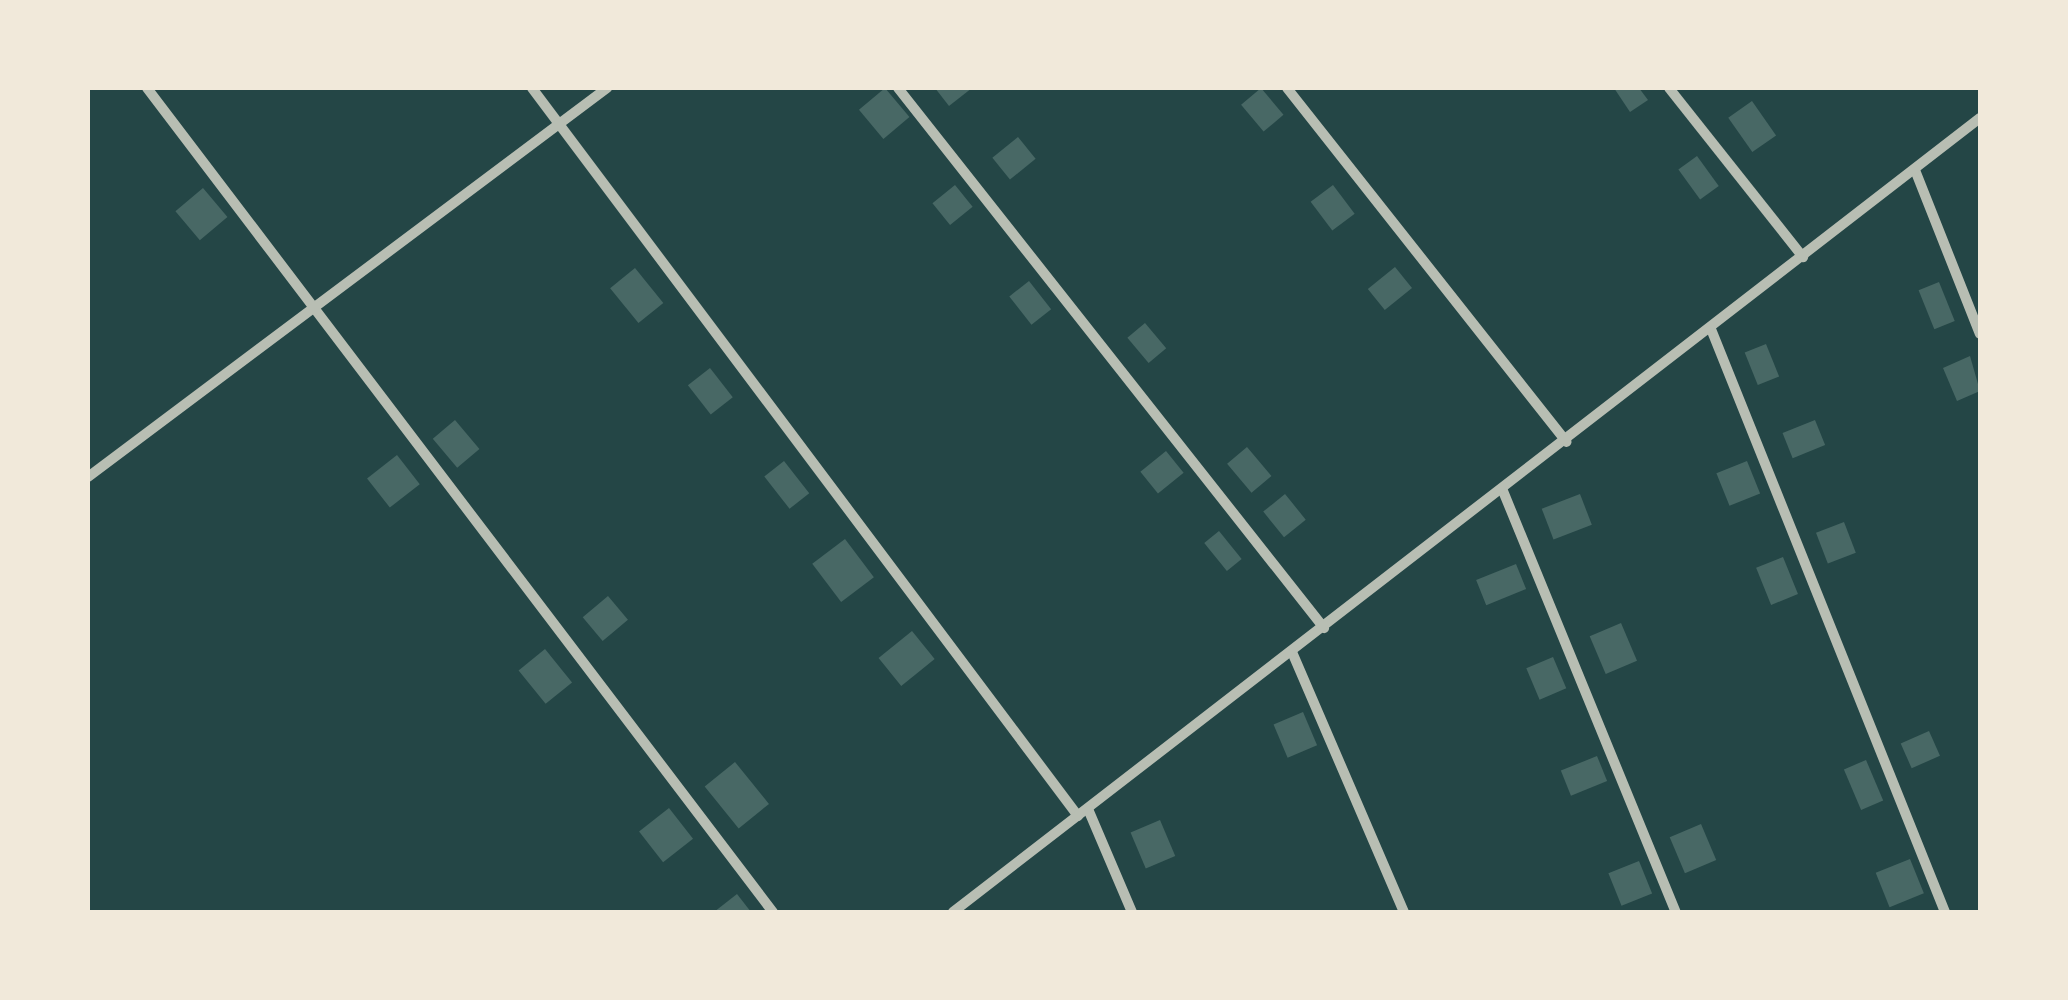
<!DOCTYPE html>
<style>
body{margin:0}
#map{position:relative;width:2068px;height:1000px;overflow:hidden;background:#0f3d3e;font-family:Raleway,sans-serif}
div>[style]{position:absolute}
.green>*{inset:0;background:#244646;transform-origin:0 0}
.building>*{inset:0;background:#486865;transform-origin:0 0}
.minor>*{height:10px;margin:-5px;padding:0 5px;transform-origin:5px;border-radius:5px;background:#b8beb3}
span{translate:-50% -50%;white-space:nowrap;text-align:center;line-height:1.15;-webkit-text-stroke:8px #f1e9da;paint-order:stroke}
.frame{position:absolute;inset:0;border:90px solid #f1e9da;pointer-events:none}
</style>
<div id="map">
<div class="green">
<div style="left:88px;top:88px;width:1892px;height:824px"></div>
</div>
<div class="building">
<div style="left:885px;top:88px;width:38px;height:34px;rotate:50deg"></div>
<div style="clip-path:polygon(935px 88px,972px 88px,949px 106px)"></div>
<div style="left:1261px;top:88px;width:35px;height:26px;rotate:50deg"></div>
<div style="clip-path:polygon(1614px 88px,1639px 88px,1648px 100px,1630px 112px)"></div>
<div style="left:1752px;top:101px;width:42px;height:29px;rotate:55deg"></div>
<div style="left:1018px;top:137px;width:28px;height:33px;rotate:51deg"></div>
<div style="left:1697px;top:156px;width:37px;height:23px;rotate:54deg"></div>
<div style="left:955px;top:185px;width:28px;height:29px;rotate:51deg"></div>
<div style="left:1333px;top:185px;width:36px;height:28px;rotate:53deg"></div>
<div style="left:203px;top:188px;width:38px;height:36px;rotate:50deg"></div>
<div style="left:1395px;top:267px;width:27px;height:35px;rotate:51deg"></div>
<div style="left:635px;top:268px;width:45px;height:32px;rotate:51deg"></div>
<div style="left:1029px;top:281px;width:36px;height:25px;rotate:52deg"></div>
<div style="left:1939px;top:282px;width:42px;height:22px;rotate:68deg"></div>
<div style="left:1145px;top:323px;width:33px;height:23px;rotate:50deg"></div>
<div style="left:1766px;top:344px;width:35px;height:23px;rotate:68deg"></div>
<div style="clip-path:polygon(1970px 356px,1980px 391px,1957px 401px,1943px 368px)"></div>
<div style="left:710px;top:368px;width:37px;height:28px;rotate:52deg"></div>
<div style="left:455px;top:420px;width:38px;height:29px;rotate:50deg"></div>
<div style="left:1815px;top:420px;width:27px;height:35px;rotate:68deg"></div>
<div style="left:1247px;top:447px;width:38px;height:26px;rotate:50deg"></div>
<div style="left:1166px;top:451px;width:28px;height:33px;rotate:51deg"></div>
<div style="left:397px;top:455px;width:37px;height:38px;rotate:52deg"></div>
<div style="left:784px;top:461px;width:41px;height:25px;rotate:52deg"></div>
<div style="left:1747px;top:461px;width:35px;height:33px;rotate:68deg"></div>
<div style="left:1285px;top:494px;width:33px;height:28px;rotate:51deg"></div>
<div style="left:1580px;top:494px;width:33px;height:41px;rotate:69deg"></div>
<div style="left:1844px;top:522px;width:33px;height:30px;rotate:69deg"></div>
<div style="left:1219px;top:531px;width:36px;height:19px;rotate:51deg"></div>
<div style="left:845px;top:539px;width:48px;height:41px;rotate:53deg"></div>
<div style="left:1783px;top:557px;width:40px;height:29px;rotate:68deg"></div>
<div style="left:1516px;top:564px;width:27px;height:43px;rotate:68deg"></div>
<div style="left:608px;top:596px;width:31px;height:33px;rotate:50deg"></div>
<div style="left:1621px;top:623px;width:41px;height:34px;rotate:67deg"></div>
<div style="left:912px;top:631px;width:36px;height:43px;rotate:51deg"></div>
<div style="left:545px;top:649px;width:43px;height:34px;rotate:51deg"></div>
<div style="left:1553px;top:657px;width:34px;height:29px;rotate:67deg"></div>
<div style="left:1303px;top:712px;width:36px;height:32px;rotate:67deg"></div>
<div style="left:1929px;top:731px;width:27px;height:31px;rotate:66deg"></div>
<div style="left:1597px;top:756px;width:27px;height:39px;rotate:68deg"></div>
<div style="left:1866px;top:760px;width:44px;height:24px;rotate:67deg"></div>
<div style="left:735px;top:762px;width:54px;height:39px;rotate:51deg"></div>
<div style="left:669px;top:808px;width:39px;height:38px;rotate:52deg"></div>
<div style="left:1160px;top:820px;width:39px;height:32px;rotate:67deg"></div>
<div style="left:1701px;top:824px;width:39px;height:34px;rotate:67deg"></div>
<div style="left:1910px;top:859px;width:37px;height:37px;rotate:68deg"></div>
<div style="left:1639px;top:861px;width:35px;height:33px;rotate:68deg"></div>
<div style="clip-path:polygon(737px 894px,751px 912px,714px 912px)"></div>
</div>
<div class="minor">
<div style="left:147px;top:88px;width:1035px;rotate:52.78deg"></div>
<div style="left:532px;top:88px;width:910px;rotate:53.13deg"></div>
<div style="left:898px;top:88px;width:688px;rotate:51.73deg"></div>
<div style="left:1287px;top:88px;width:451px;rotate:51.7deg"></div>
<div style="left:1669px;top:88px;width:216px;rotate:51.6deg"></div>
<div style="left:1915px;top:170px;width:176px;rotate:68.4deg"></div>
<div style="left:1711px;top:329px;width:628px;rotate:68.13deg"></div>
<div style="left:88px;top:477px;width:649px;rotate:-36.85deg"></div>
<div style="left:1503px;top:491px;width:455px;rotate:67.7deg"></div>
<div style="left:1292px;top:652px;width:283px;rotate:66.7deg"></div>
<div style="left:1088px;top:809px;width:112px;rotate:66.9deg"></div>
<div style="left:953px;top:912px;width:1298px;rotate:-37.71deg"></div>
</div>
<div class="frame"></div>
</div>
